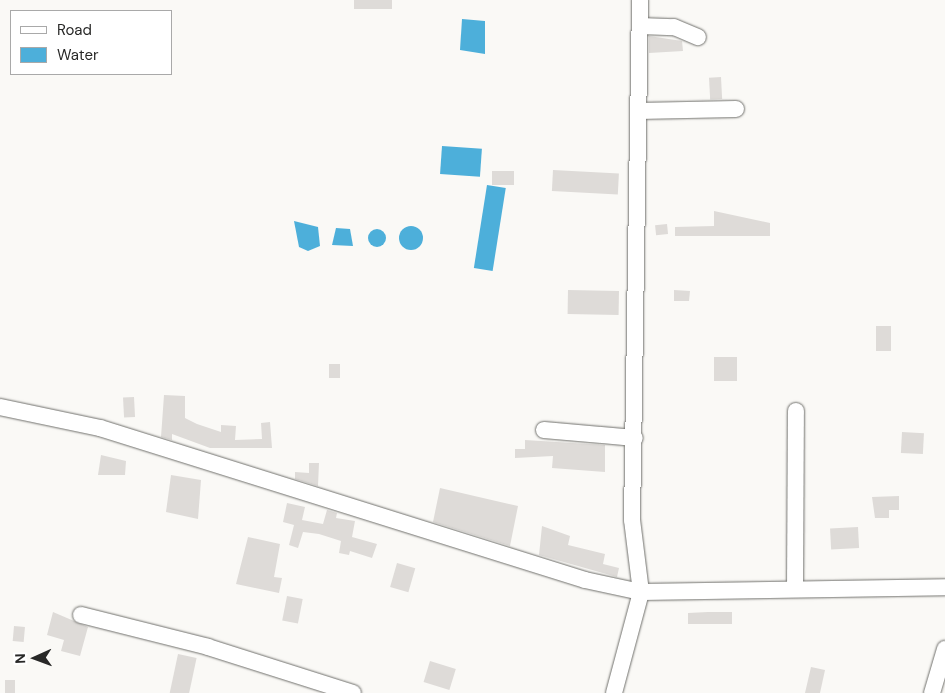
<!DOCTYPE html>
<style>
body{margin:0}
#map{position:relative;width:945px;height:693px;overflow:hidden;background:#faf9f6;font-family:"DM Sans",sans-serif}
div>[style]{position:absolute}
.water>*{inset:0;background:#4dafda;transform-origin:0 0}
.round{border-radius:50%}
.building>*{inset:0;background:#dedbd8;transform-origin:0 0}
.roads{filter:drop-shadow(0 0 1px #70706c) drop-shadow(0 0 1px #70706c)}
.minor>*{height:16px;margin:-8px;padding:0 8px;transform-origin:8px;border-radius:8px;background:#fff}
span{translate:-50% -50%;white-space:nowrap;text-align:center;line-height:1.15;-webkit-text-stroke:4px #fff;paint-order:stroke}
.legend{position:absolute;left:10px;top:10px;width:162px;height:65px;box-sizing:border-box;background:#fff;border:1px solid #a9a9a9;margin:0;padding:6px 9px;list-style:none;font-size:15px;color:#282827}
.legend li{display:flex;align-items:center;gap:10px;height:25px}
.legend b{width:25px;border:1px solid #a9a9a9}
.north{position:absolute;left:10px;top:633px;width:50px;height:50px;-webkit-text-stroke:4px #fff;paint-order:stroke;rotate:268deg;font-size:14px;font-weight:700;line-height:20px;text-align:center;color:#282827}
.north::after{content:'';display:block;margin:auto;width:18px;height:22px;background:#282827;clip-path:polygon(50% 0,100% 100%,50% 72%,0 100%)}
</style>
<div id="map">
<div class="water">
<div style="clip-path:polygon(462px 19px,485px 21px,485px 54px,460px 50px)"></div>
<div style="left:442px;top:146px;width:40px;height:28px;rotate:4deg"></div>
<div style="left:487px;top:185px;width:19px;height:84px;rotate:9deg"></div>
<div style="clip-path:polygon(294px 221px,318px 227px,320px 246px,308px 251px,299px 247px)"></div>
<div class="round" style="left:399px;top:226px;width:24px;height:24px"></div>
<div style="clip-path:polygon(336px 228px,350px 229px,353px 246px,332px 245px)"></div>
<div class="round" style="left:368px;top:229px;width:18px;height:18px"></div>
</div>
<div class="building">
<div style="left:354px;top:0;width:38px;height:9px"></div>
<div style="clip-path:polygon(649px 36px,682px 41px,683px 51px,649px 53px)"></div>
<div style="left:721px;top:77px;width:22px;height:12px;rotate:87deg"></div>
<div style="left:553px;top:170px;width:66px;height:21px;rotate:3deg"></div>
<div style="left:514px;top:171px;width:14px;height:22px;rotate:90deg"></div>
<div style="clip-path:polygon(714px 211px,770px 223px,770px 236px,675px 236px,675px 227px,714px 226px)"></div>
<div style="left:667px;top:224px;width:10px;height:12px;rotate:84deg"></div>
<div style="left:568px;top:290px;width:51px;height:24px;rotate:1deg"></div>
<div style="clip-path:polygon(674px 290px,690px 291px,689px 301px,674px 301px)"></div>
<div style="left:876px;top:326px;width:15px;height:25px"></div>
<div style="left:714px;top:357px;width:23px;height:24px"></div>
<div style="left:329px;top:364px;width:11px;height:14px"></div>
<div style="clip-path:polygon(164px 395px,185px 396px,185px 418px,197px 424px,221px 432px,221px 425px,236px 426px,235px 440px,262px 439px,261px 423px,270px 422px,272px 448px,210px 448px,172px 434px,172px 440px,161px 437px)"></div>
<div style="left:134px;top:397px;width:20px;height:11px;rotate:87deg"></div>
<div style="left:902px;top:432px;width:22px;height:21px;rotate:3deg"></div>
<div style="clip-path:polygon(525px 440px,605px 445px,605px 472px,552px 468px,553px 456px,515px 458px,515px 449px,525px 449px)"></div>
<div style="clip-path:polygon(101px 455px,126px 461px,125px 475px,98px 475px)"></div>
<div style="clip-path:polygon(309px 463px,319px 463px,318px 486px,295px 479px,295px 472px,309px 473px)"></div>
<div style="clip-path:polygon(171px 475px,201px 480px,198px 519px,166px 512px)"></div>
<div style="clip-path:polygon(440px 488px,518px 506px,510px 546px,433px 522px)"></div>
<div style="clip-path:polygon(899px 496px,899px 510px,889px 510px,889px 518px,875px 518px,872px 497px)"></div>
<div style="clip-path:polygon(287px 503px,305px 507px,302px 520px,323px 524px,327px 510px,337px 513px,336px 518px,355px 521px,352px 537px,377px 544px,372px 558px,350px 551px,349px 555px,339px 553px,341px 541px,319px 534px,303px 532px,298px 548px,289px 545px,294px 525px,283px 522px)"></div>
<div style="clip-path:polygon(542px 526px,570px 536px,568px 545px,605px 554px,603px 564px,619px 568px,617px 577px,539px 555px)"></div>
<div style="left:858px;top:527px;width:21px;height:28px;rotate:87deg"></div>
<div style="clip-path:polygon(248px 537px,280px 544px,274px 577px,282px 578px,279px 593px,236px 584px)"></div>
<div style="left:397px;top:563px;width:19px;height:25px;rotate:16deg"></div>
<div style="left:287px;top:596px;width:16px;height:25px;rotate:11deg"></div>
<div style="clip-path:polygon(53px 612px,88px 627px,80px 656px,61px 651px,64px 640px,47px 635px)"></div>
<div style="clip-path:polygon(708px 612px,732px 612px,732px 624px,688px 624px,688px 613px)"></div>
<div style="left:14px;top:626px;width:11px;height:15px;rotate:5deg"></div>
<div style="left:178px;top:654px;width:19px;height:40px;rotate:12deg"></div>
<div style="left:430px;top:661px;width:27px;height:22px;rotate:17deg"></div>
<div style="clip-path:polygon(811px 667px,825px 670px,820px 693px,805px 693px)"></div>
<div style="left:5px;top:680px;width:10px;height:13px"></div>
</div>
<div class="roads">
<div class="minor">
<div style="left:640px;top:26px;width:34px;rotate:2deg"></div>
<div style="left:674px;top:27px;width:26px;rotate:23deg"></div>
<div style="left:638px;top:111px;width:98px;rotate:-1.2deg"></div>
<div style="left:0;top:407px;width:102px;rotate:11.9deg"></div>
<div style="left:100px;top:428px;width:508px;rotate:17.4deg"></div>
<div style="left:585px;top:580px;width:57px;rotate:12.1deg"></div>
<div style="left:641px;top:592px;width:304px;rotate:-0.9deg"></div>
<div style="left:544px;top:430px;width:91px;rotate:5deg"></div>
<div style="left:795px;top:588px;width:177px;rotate:-89.7deg"></div>
<div style="left:81px;top:615px;width:131px;rotate:14.1deg"></div>
<div style="left:208px;top:647px;width:152px;rotate:17.6deg"></div>
<div style="left:614px;top:693px;width:105px;rotate:-75deg"></div>
<div style="left:641px;top:592px;width:73px;rotate:-97.1deg"></div>
<div style="left:632px;top:520px;width:520px;rotate:-89.12deg"></div>
<div style="left:932px;top:693px;width:46px;rotate:-73.5deg"></div>
</div>
</div>
<ul class="legend">
<li><b style="height:6px;background:#fff"></b>Road</li>
<li><b style="height:14px;background:#4dafda"></b>Water</li>
</ul>
<div class="north">N</div>
</div>
